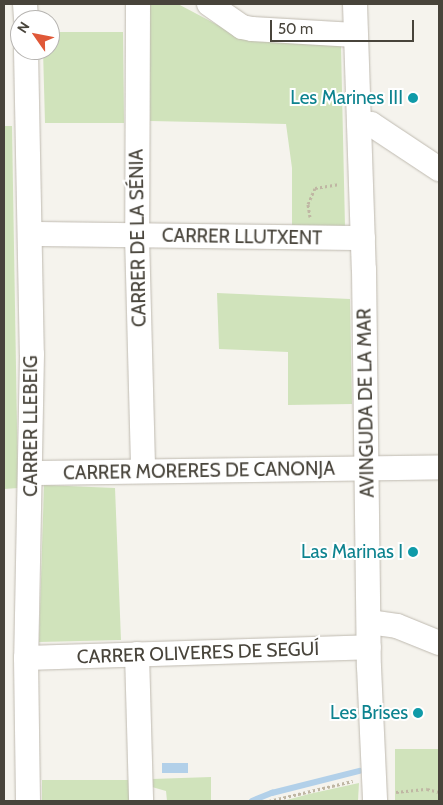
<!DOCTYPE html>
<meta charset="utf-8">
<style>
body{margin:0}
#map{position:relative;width:443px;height:805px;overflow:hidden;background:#f5f3ed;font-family:Cabin,sans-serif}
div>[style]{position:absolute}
.green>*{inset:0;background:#d0e3bb;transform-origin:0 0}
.water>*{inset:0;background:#b2d0e9;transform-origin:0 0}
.stream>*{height:5.5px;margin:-2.75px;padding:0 2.75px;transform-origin:2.75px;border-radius:2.75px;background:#b2d0e9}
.path>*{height:3px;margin-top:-1.5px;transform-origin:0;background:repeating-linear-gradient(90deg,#bfb6a3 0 2.5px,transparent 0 5px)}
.roads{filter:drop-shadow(0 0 1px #bfbab0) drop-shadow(0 0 1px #bfbab0)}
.minor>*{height:24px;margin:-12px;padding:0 12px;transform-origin:12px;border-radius:12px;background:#fff}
.dots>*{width:14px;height:14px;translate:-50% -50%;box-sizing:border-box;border:2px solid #fff;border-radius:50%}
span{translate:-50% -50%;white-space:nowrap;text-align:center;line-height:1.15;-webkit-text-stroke:4px #fff;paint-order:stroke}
.culture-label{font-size:19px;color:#0d838f}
.right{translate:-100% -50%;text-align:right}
.street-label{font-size:19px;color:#48443b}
.frame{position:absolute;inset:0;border:5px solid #48443b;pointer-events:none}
.north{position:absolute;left:10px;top:10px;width:50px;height:50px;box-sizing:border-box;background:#fff;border:1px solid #b6b4b1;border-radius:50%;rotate:303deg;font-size:14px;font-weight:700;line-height:20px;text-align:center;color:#48443b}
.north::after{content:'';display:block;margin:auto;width:18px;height:22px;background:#e05838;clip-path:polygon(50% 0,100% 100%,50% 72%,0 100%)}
.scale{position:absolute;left:270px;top:20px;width:144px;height:22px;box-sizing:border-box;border:2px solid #48443b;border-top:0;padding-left:6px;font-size:15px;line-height:18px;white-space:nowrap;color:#48443b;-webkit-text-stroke:4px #fff;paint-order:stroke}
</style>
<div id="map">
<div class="green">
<div style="clip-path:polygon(148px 4px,178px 4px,246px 40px,341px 46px,345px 227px,292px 228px,292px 168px,286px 124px,150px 121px)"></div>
<div style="clip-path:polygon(50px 32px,123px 32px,124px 123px,45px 123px,43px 50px,50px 50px)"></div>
<div style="clip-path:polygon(4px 126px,12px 126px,18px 488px,4px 489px)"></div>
<div style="clip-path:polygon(217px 293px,350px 299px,352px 404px,288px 405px,288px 352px,219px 349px)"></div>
<div style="clip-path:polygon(44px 485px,115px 488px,121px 640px,39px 642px)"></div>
<div style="left:439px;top:749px;width:52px;height:44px;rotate:90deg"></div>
<div style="clip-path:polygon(211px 777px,211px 801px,167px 801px,166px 791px,152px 787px,152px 779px)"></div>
<div style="left:129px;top:780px;width:21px;height:87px;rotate:90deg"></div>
<div style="clip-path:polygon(359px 783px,358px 801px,283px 801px,309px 794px)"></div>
</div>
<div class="water">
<div style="left:188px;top:763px;width:10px;height:26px;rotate:90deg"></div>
</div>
<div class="stream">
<div style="left:252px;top:801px;width:22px;rotate:-22deg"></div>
<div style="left:272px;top:793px;width:90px;rotate:-14.2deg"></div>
</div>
<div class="path">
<div style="left:310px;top:217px;width:13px;rotate:-99deg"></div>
<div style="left:308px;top:204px;width:17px;rotate:-66deg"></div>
<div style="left:315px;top:188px;width:25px;rotate:-9deg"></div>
<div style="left:396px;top:792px;width:31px;rotate:-6deg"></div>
<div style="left:427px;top:789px;width:12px;rotate:14deg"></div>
<div style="left:269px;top:801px;width:86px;rotate:-13.4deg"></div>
</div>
<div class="roads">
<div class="minor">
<div style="left:25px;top:4px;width:16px;rotate:86deg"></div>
<div style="left:138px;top:4px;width:232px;rotate:90.2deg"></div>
<div style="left:137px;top:236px;width:235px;rotate:88.5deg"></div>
<div style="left:209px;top:4px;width:40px;rotate:34.9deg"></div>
<div style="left:242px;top:27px;width:10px;rotate:11deg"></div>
<div style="left:252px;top:29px;width:103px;rotate:3.3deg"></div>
<div style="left:355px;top:4px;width:265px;rotate:88.1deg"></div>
<div style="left:364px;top:269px;width:398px;rotate:89.3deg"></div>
<div style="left:369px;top:667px;width:134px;rotate:87.4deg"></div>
<div style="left:26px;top:50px;width:304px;rotate:88.9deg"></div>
<div style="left:32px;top:354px;width:304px;rotate:91.1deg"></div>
<div style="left:26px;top:658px;width:143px;rotate:89.2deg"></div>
<div style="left:359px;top:124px;width:12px"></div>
<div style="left:371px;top:124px;width:82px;rotate:33.5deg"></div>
<div style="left:30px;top:234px;width:333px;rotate:0.7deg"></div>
<div style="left:31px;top:473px;width:408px;rotate:-0.8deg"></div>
<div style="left:369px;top:622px;width:28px;rotate:8deg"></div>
<div style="left:397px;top:626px;width:45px;rotate:22deg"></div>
<div style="left:137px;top:654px;width:147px;rotate:88.4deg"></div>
<div style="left:26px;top:658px;width:343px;rotate:-1.8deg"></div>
</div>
</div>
<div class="dots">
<div style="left:413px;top:98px;background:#0f9aa8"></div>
<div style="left:413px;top:552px;background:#0f9aa8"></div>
<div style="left:418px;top:713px;background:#0f9aa8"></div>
</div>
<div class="culture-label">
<span class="right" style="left:403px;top:98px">Les Marines III</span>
<span class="right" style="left:403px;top:552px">Las Marinas I</span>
<span class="right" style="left:408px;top:713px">Les Brises</span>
</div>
<div class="street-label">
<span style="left:242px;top:237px;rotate:1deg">CARRER LLUTXENT</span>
<span style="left:138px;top:238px;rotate:-91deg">CARRER DE LA SÉNIA</span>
<span style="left:366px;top:403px;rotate:-91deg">AVINGUDA DE LA MAR</span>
<span style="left:31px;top:426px;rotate:-90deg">CARRER LLEBEIG</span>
<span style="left:199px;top:471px;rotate:-1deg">CARRER MORERES DE CANONJA</span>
<span style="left:198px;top:653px;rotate:-2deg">CARRER OLIVERES DE SEGUÍ</span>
</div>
<div class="frame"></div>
<div class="north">N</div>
<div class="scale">50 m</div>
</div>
